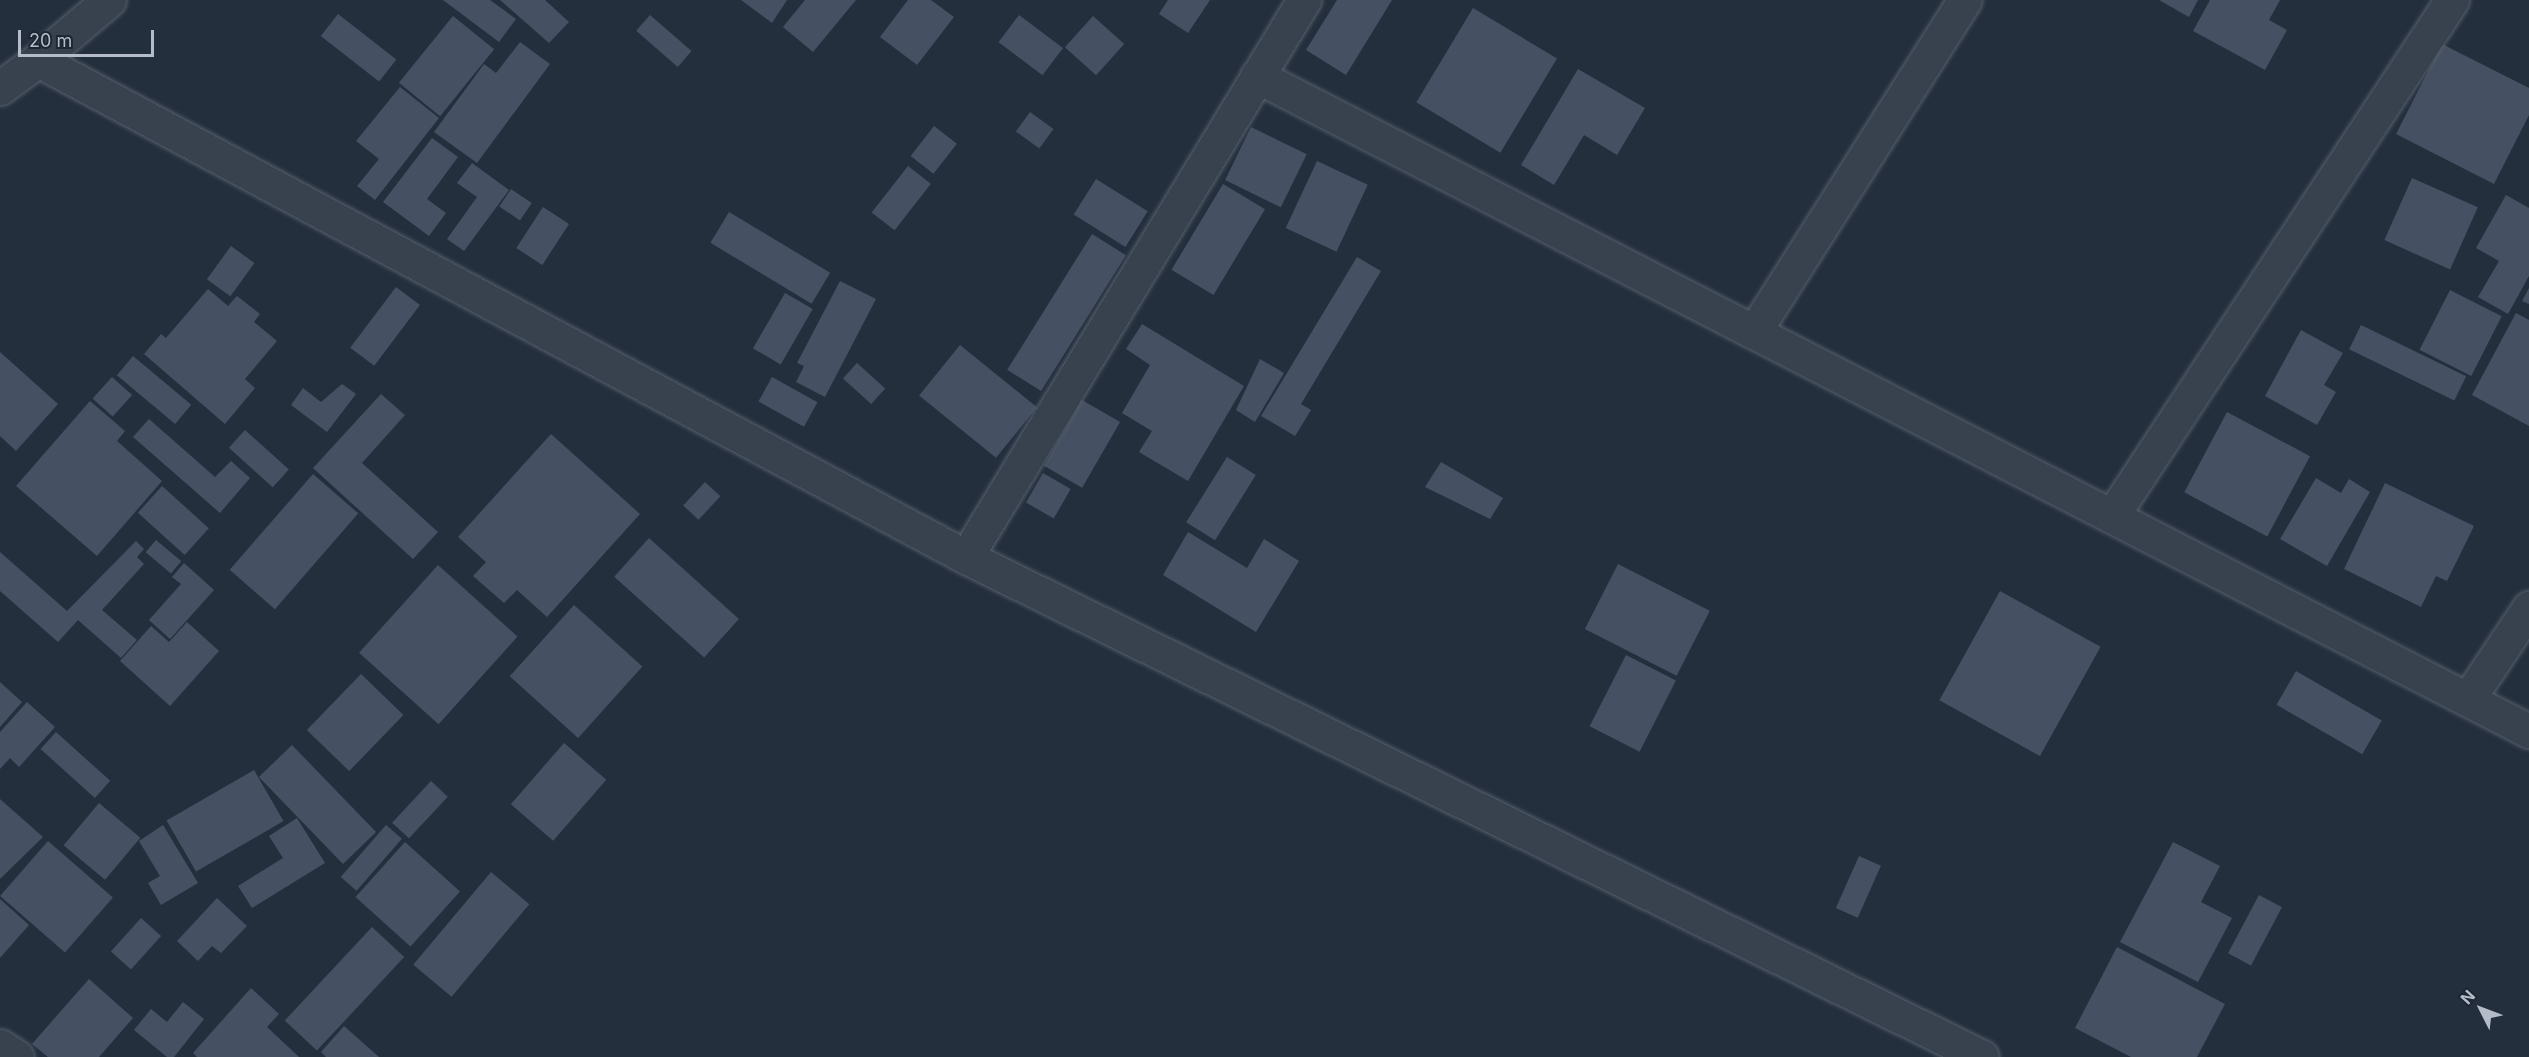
<!DOCTYPE html>
<style>
body{margin:0}
#map{position:relative;width:2529px;height:1057px;overflow:hidden;background:#242f3e;font-family:Inter,sans-serif}
div>[style]{position:absolute}
.building>*{inset:0;background:#455162;transform-origin:0 0}
.roads{filter:drop-shadow(0 0 2px #565f6c) drop-shadow(0 0 2px #565f6c)}
.minor>*{height:33px;margin:-16.5px;padding:0 16.5px;transform-origin:16.5px;border-radius:16.5px;background:#38414e}
span{translate:-50% -50%;white-space:nowrap;text-align:center;line-height:1.15;-webkit-text-stroke:4.5px #1d2633;paint-order:stroke}
.north{position:absolute;left:2451px;top:979px;width:60px;height:60px;-webkit-text-stroke:4px #1d2633;paint-order:stroke;rotate:312deg;font-size:16px;font-weight:700;line-height:24px;text-align:center;color:#b4bcc9}
.north::after{content:'';display:block;margin:auto;width:21px;height:27px;background:#b4bcc9;clip-path:polygon(50% 0,100% 100%,50% 72%,0 100%)}
.scale{position:absolute;left:18px;top:30px;width:136px;height:27px;box-sizing:border-box;border:3px solid #b4bcc9;border-top:0;padding-left:8px;font-size:18px;line-height:21px;white-space:nowrap;color:#b4bcc9;-webkit-text-stroke:4px #1d2633;paint-order:stroke}
</style>
<div id="map">
<div class="building">
<div style="clip-path:polygon(443px 0,490px 0,516px 19px,499px 42px)"></div>
<div style="clip-path:polygon(500px 0,545px 0,569px 22px,549px 43px)"></div>
<div style="clip-path:polygon(741px 0,787px 0,772px 23px)"></div>
<div style="clip-path:polygon(805px 0,856px 0,813px 52px,783px 27px)"></div>
<div style="clip-path:polygon(908px 0,931px 0,954px 17px,917px 65px,880px 37px)"></div>
<div style="clip-path:polygon(1168px 0,1210px 0,1188px 33px,1159px 14px)"></div>
<div style="clip-path:polygon(1337px 0,1392px 0,1346px 75px,1306px 50px)"></div>
<div style="clip-path:polygon(2159px 0,2198px 0,2189px 17px)"></div>
<div style="clip-path:polygon(2210px 0,2280px 0,2269px 20px,2287px 30px,2265px 70px,2193px 31px)"></div>
<div style="left:1473px;top:8px;width:98px;height:110px;rotate:31deg"></div>
<div style="left:338px;top:14px;width:74px;height:28px;rotate:38deg"></div>
<div style="left:650px;top:15px;width:55px;height:21px;rotate:41deg"></div>
<div style="left:1019px;top:15px;width:55px;height:34px;rotate:37deg"></div>
<div style="left:453px;top:16px;width:53px;height:86px;rotate:39deg"></div>
<div style="left:1093px;top:16px;width:42px;height:42px;rotate:42deg"></div>
<div style="clip-path:polygon(520px 42px,550px 64px,477px 163px,434px 132px,484px 64px,496px 73px)"></div>
<div style="clip-path:polygon(2442px 44px,2529px 88px,2529px 115px,2494px 184px,2396px 134px)"></div>
<div style="clip-path:polygon(1578px 69px,1645px 108px,1617px 155px,1584px 135px,1554px 185px,1521px 165px)"></div>
<div style="clip-path:polygon(400px 87px,439px 118px,375px 200px,357px 186px,379px 159px,356px 141px)"></div>
<div style="left:1030px;top:112px;width:29px;height:24px;rotate:36deg"></div>
<div style="left:934px;top:126px;width:29px;height:38px;rotate:38deg"></div>
<div style="left:1251px;top:127px;width:62px;height:59px;rotate:26deg"></div>
<div style="clip-path:polygon(432px 138px,458px 157px,427px 199px,446px 213px,429px 236px,383px 202px)"></div>
<div style="left:1317px;top:161px;width:56px;height:74px;rotate:25deg"></div>
<div style="clip-path:polygon(472px 163px,509px 190px,464px 251px,447px 239px,477px 197px,457px 183px)"></div>
<div style="left:908px;top:166px;width:29px;height:59px;rotate:38deg"></div>
<div style="left:2412px;top:178px;width:72px;height:68px;rotate:24deg"></div>
<div style="left:1096px;top:179px;width:61px;height:42px;rotate:32deg"></div>
<div style="left:1223px;top:184px;width:49px;height:100px;rotate:31deg"></div>
<div style="left:511px;top:189px;width:25px;height:21px;rotate:34deg"></div>
<div style="clip-path:polygon(2506px 195px,2529px 208px,2529px 276px,2508px 314px,2478px 297px,2499px 261px,2476px 248px)"></div>
<div style="left:543px;top:207px;width:31px;height:49px;rotate:33deg"></div>
<div style="left:729px;top:212px;width:118px;height:36px;rotate:31deg"></div>
<div style="left:1092px;top:234px;width:40px;height:160px;rotate:32deg"></div>
<div style="left:231px;top:246px;width:29px;height:41px;rotate:36deg"></div>
<div style="clip-path:polygon(1357px 257px,1381px 271px,1301px 404px,1311px 410px,1295px 436px,1261px 416px)"></div>
<div style="clip-path:polygon(840px 281px,876px 299px,825px 397px,796px 382px,804px 366px,797px 363px)"></div>
<div style="left:396px;top:287px;width:30px;height:76px;rotate:37deg"></div>
<div style="clip-path:polygon(2529px 288px,2529px 304px,2522px 301px)"></div>
<div style="clip-path:polygon(208px 289px,228px 306px,237px 296px,260px 314px,254px 322px,277px 341px,245px 379px,255px 388px,225px 424px,144px 354px,161px 334px,166px 338px)"></div>
<div style="left:2450px;top:290px;width:58px;height:67px;rotate:27deg"></div>
<div style="left:785px;top:293px;width:32px;height:64px;rotate:30deg"></div>
<div style="clip-path:polygon(2516px 313px,2529px 320px,2529px 426px,2472px 395px)"></div>
<div style="clip-path:polygon(1142px 324px,1244px 386px,1188px 481px,1139px 452px,1152px 431px,1122px 413px,1150px 365px,1126px 349px)"></div>
<div style="left:2361px;top:325px;width:117px;height:27px;rotate:26deg"></div>
<div style="clip-path:polygon(2301px 330px,2343px 353px,2324px 385px,2336px 392px,2317px 425px,2265px 396px)"></div>
<div style="left:960px;top:345px;width:99px;height:65px;rotate:39deg"></div>
<div style="clip-path:polygon(0 352px,58px 404px,16px 451px,0 436px)"></div>
<div style="left:133px;top:356px;width:76px;height:25px;rotate:40deg"></div>
<div style="clip-path:polygon(1260px 359px,1284px 373px,1255px 422px,1236px 410px)"></div>
<div style="left:857px;top:363px;width:38px;height:21px;rotate:42deg"></div>
<div style="left:112px;top:377px;width:27px;height:29px;rotate:42deg"></div>
<div style="left:772px;top:377px;width:52px;height:28px;rotate:29deg"></div>
<div style="clip-path:polygon(342px 384px,356px 394px,327px 432px,291px 405px,303px 388px,321px 402px)"></div>
<div style="clip-path:polygon(381px 394px,405px 415px,362px 463px,438px 532px,413px 559px,313px 468px)"></div>
<div style="left:1082px;top:400px;width:44px;height:76px;rotate:30deg"></div>
<div style="clip-path:polygon(90px 401px,125px 431px,117px 441px,162px 481px,97px 556px,16px 486px)"></div>
<div style="left:2227px;top:412px;width:94px;height:91px;rotate:28deg"></div>
<div style="clip-path:polygon(149px 419px,215px 477px,231px 461px,250px 478px,220px 513px,133px 437px)"></div>
<div style="left:245px;top:430px;width:59px;height:24px;rotate:42deg"></div>
<div style="clip-path:polygon(551px 434px,640px 514px,547px 617px,517px 590px,504px 603px,473px 576px,486px 562px,458px 537px)"></div>
<div style="left:1227px;top:457px;width:34px;height:77px;rotate:32deg"></div>
<div style="clip-path:polygon(1441px 462px,1503px 498px,1490px 519px,1425px 487px)"></div>
<div style="left:1043px;top:473px;width:32px;height:34px;rotate:30deg"></div>
<div style="left:313px;top:474px;width:60px;height:127px;rotate:41deg"></div>
<div style="clip-path:polygon(2316px 478px,2341px 493px,2349px 479px,2370px 492px,2327px 566px,2280px 539px)"></div>
<div style="left:705px;top:482px;width:21px;height:32px;rotate:43deg"></div>
<div style="clip-path:polygon(2385px 483px,2474px 526px,2447px 581px,2436px 576px,2421px 607px,2344px 569px)"></div>
<div style="left:162px;top:486px;width:63px;height:36px;rotate:42deg"></div>
<div style="clip-path:polygon(1188px 532px,1247px 568px,1264px 539px,1299px 561px,1256px 632px,1163px 575px)"></div>
<div style="left:649px;top:538px;width:121px;height:52px;rotate:42deg"></div>
<div style="left:156px;top:540px;width:33px;height:16px;rotate:40deg"></div>
<div style="clip-path:polygon(136px 541px,144px 549px,137px 557px,144px 564px,102px 610px,137px 640px,121px 658px,78px 620px,58px 642px,0 591px,0 552px,67px 611px)"></div>
<div style="clip-path:polygon(184px 563px,214px 590px,170px 639px,149px 620px,181px 584px,172px 577px)"></div>
<div style="left:1618px;top:564px;width:103px;height:73px;rotate:27deg"></div>
<div style="left:438px;top:565px;width:107px;height:118px;rotate:42deg"></div>
<div style="left:2000px;top:591px;width:115px;height:125px;rotate:29deg"></div>
<div style="left:574px;top:605px;width:92px;height:96px;rotate:42deg"></div>
<div style="clip-path:polygon(187px 622px,219px 651px,170px 706px,120px 661px,151px 626px,169px 642px)"></div>
<div style="left:1626px;top:655px;width:56px;height:80px;rotate:27deg"></div>
<div style="left:2296px;top:671px;width:99px;height:39px;rotate:30deg"></div>
<div style="left:361px;top:674px;width:59px;height:78px;rotate:44deg"></div>
<div style="clip-path:polygon(0 682px,22px 702px,0 727px)"></div>
<div style="clip-path:polygon(27px 702px,55px 727px,19px 767px,10px 758px,0 769px,0 732px)"></div>
<div style="left:56px;top:732px;width:73px;height:23px;rotate:42deg"></div>
<div style="left:564px;top:743px;width:56px;height:81px;rotate:41deg"></div>
<div style="left:292px;top:745px;width:121px;height:46px;rotate:46deg"></div>
<div style="left:254px;top:770px;width:59px;height:101px;rotate:60deg"></div>
<div style="left:431px;top:781px;width:23px;height:57px;rotate:43deg"></div>
<div style="clip-path:polygon(0 799px,43px 837px,0 879px)"></div>
<div style="left:99px;top:803px;width:54px;height:55px;rotate:40deg"></div>
<div style="clip-path:polygon(297px 818px,325px 863px,252px 908px,238px 886px,283px 858px,269px 836px)"></div>
<div style="clip-path:polygon(163px 825px,198px 883px,161px 905px,148px 883px,160px 876px,139px 841px)"></div>
<div style="left:386px;top:825px;width:21px;height:69px;rotate:41deg"></div>
<div style="left:48px;top:841px;width:86px;height:73px;rotate:41deg"></div>
<div style="left:405px;top:842px;width:74px;height:74px;rotate:42deg"></div>
<div style="clip-path:polygon(2173px 842px,2220px 866px,2201px 902px,2232px 918px,2198px 982px,2120px 942px)"></div>
<div style="left:1859px;top:856px;width:24px;height:57px;rotate:24deg"></div>
<div style="left:491px;top:872px;width:50px;height:121px;rotate:40deg"></div>
<div style="left:2259px;top:895px;width:26px;height:66px;rotate:28deg"></div>
<div style="clip-path:polygon(217px 898px,247px 926px,221px 953px,212px 946px,198px 961px,177px 941px)"></div>
<div style="clip-path:polygon(0 899px,29px 925px,0 958px)"></div>
<div style="left:141px;top:918px;width:27px;height:45px;rotate:42deg"></div>
<div style="left:372px;top:927px;width:44px;height:128px;rotate:43deg"></div>
<div style="clip-path:polygon(2117px 947px,2225px 1004px,2197px 1057px,2131px 1057px,2075px 1028px)"></div>
<div style="clip-path:polygon(89px 979px,133px 1018px,99px 1057px,48px 1057px,32px 1044px)"></div>
<div style="clip-path:polygon(251px 988px,279px 1014px,267px 1027px,299px 1057px,197px 1057px,193px 1053px)"></div>
<div style="clip-path:polygon(183px 1002px,204px 1019px,174px 1057px,167px 1057px,134px 1030px,151px 1009px,167px 1022px)"></div>
<div style="clip-path:polygon(344px 1026px,379px 1057px,326px 1057px,321px 1052px)"></div>
</div>
<div class="roads">
<div class="minor">
<div style="left:38px;top:60px;width:93px;rotate:-40.2deg"></div>
<div style="left:1257px;top:76px;width:1431px;rotate:27.25deg"></div>
<div style="left:0;top:88px;width:47px;rotate:-36.4deg"></div>
<div style="left:38px;top:60px;width:1053px;rotate:28.17deg"></div>
<div style="left:966px;top:557px;width:1132px;rotate:26.2deg"></div>
<div style="left:1754px;top:332px;width:393px;rotate:-57.6deg"></div>
<div style="left:2112px;top:516px;width:618px;rotate:-56.62deg"></div>
<div style="left:966px;top:557px;width:652px;rotate:-58.75deg"></div>
<div style="left:2468px;top:699px;width:110px;rotate:-56.2deg"></div>
<div style="left:0;top:1046px;width:20px;rotate:33deg"></div>
</div>
</div>
<div class="north">N</div>
<div class="scale">20 m</div>
</div>
